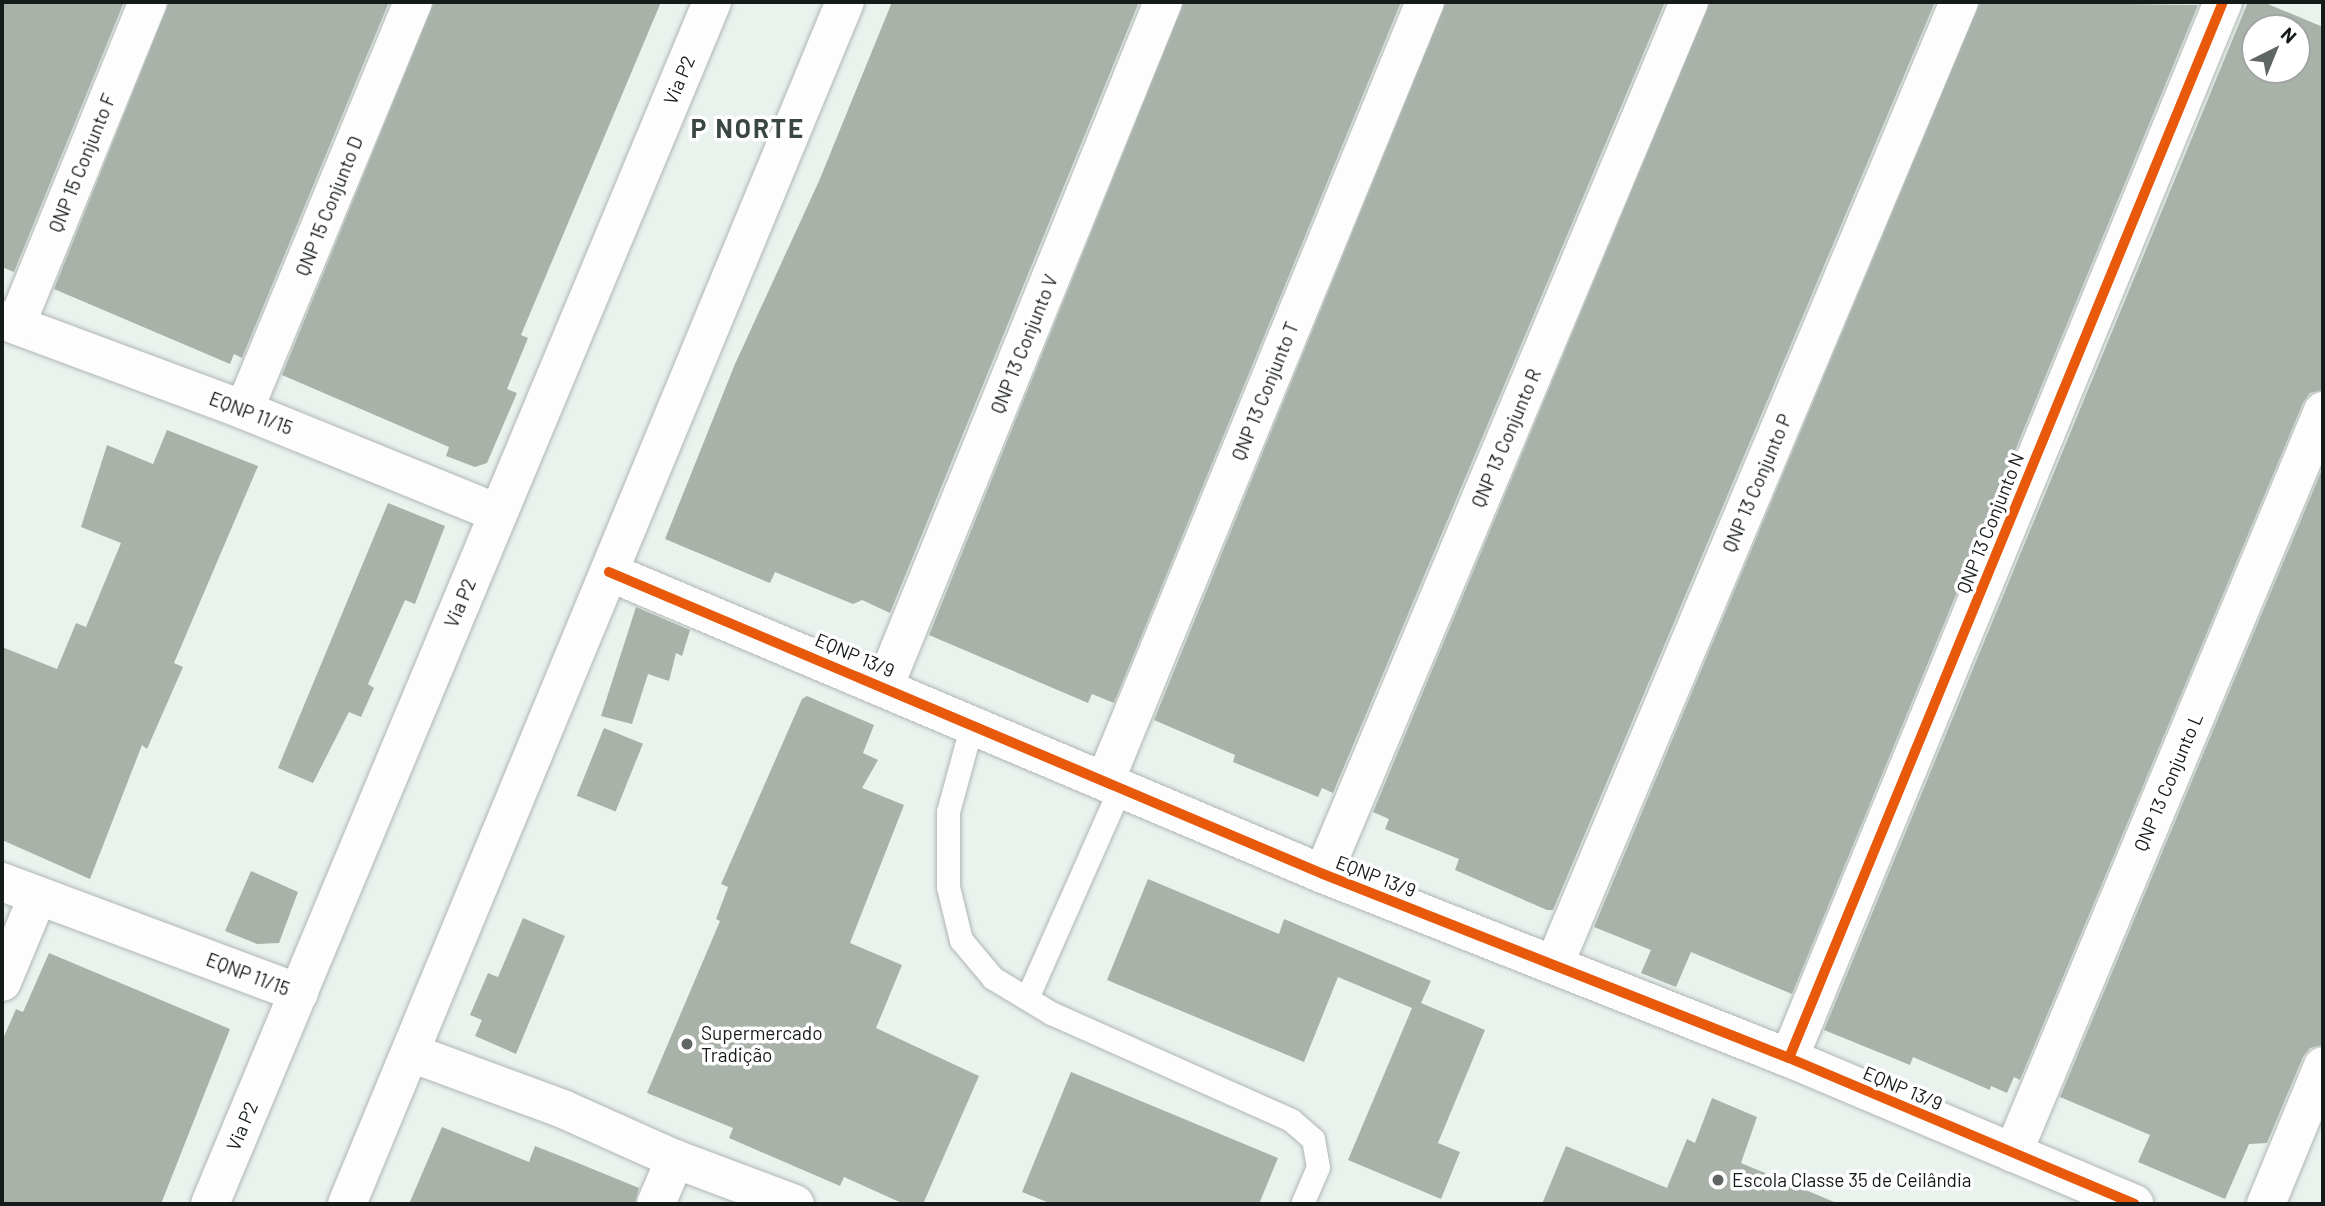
<!DOCTYPE html>
<meta charset="utf-8">
<style>
body{margin:0}
#map{position:relative;width:2325px;height:1206px;overflow:hidden;background:#eaf2ee;font-family:Barlow,sans-serif}
div>[style]{position:absolute}
.building>*{inset:0;background:#a8b2a9;transform-origin:0 0}
.roads{filter:drop-shadow(0 0 2px #b0b6b3) drop-shadow(0 0 2px #b0b6b3)}
.service>*{height:23px;margin:-11.5px;padding:0 11.5px;transform-origin:11.5px;border-radius:11.5px;background:#fcfdfc}
.minor>*{height:38px;margin:-19px;padding:0 19px;transform-origin:19px;border-radius:19px;background:#fcfdfc}
.secondary>*{height:38px;margin:-19px;padding:0 19px;transform-origin:19px;border-radius:19px;background:#fcfdfc}
.cycleway>*{height:10px;margin:-5px;padding:0 5px;transform-origin:5px;border-radius:5px;background:#e8590c}
.dots>*{width:19px;height:19px;translate:-50% -50%;box-sizing:border-box;border:4px solid #fff;border-radius:50%}
span{translate:-50% -50%;white-space:nowrap;text-align:center;line-height:1.15;-webkit-text-stroke:7px #fff;paint-order:stroke}
.street-label{font-size:19px;color:#151b19}
.poi-label{font-size:19px;color:#151b19}
.left{translate:0 -50%;text-align:left}
.district-label{font-size:26px;color:#394641;font-weight:700;letter-spacing:2px}
.frame{position:absolute;inset:0;border:4px solid #151b19;pointer-events:none}
.north{position:absolute;left:2241px;top:14px;width:70px;height:70px;box-sizing:border-box;background:#fff;border:2px solid #a1a4a3;border-radius:50%;rotate:43deg;font-size:19px;font-weight:700;line-height:28px;text-align:center;color:#151b19}
.north::after{content:'';display:block;margin:auto;width:24px;height:32px;background:#606664;clip-path:polygon(50% 0,100% 100%,50% 72%,0 100%)}
</style>
<div id="map">
<div class="building">
<div style="clip-path:polygon(2px 2px,124px 2px,14px 272px,2px 267px)"></div>
<div style="clip-path:polygon(169px 2px,389px 2px,242px 358px,234px 354px,230px 364px,54px 289px)"></div>
<div style="clip-path:polygon(434px 2px,661px 2px,521px 335px,528px 338px,507px 389px,517px 393px,487px 463px,475px 467px,446px 456px,449px 447px,282px 375px)"></div>
<div style="clip-path:polygon(892px 2px,1139px 2px,890px 613px,862px 600px,853px 604px,775px 572px,770px 583px,665px 539px,735px 364px,819px 181px)"></div>
<div style="clip-path:polygon(1184px 2px,1401px 2px,1114px 703px,1092px 694px,1088px 703px,929px 635px)"></div>
<div style="clip-path:polygon(1446px 2px,1665px 2px,1333px 793px,1322px 788px,1318px 797px,1233px 762px,1235px 755px,1154px 720px)"></div>
<div style="clip-path:polygon(1710px 2px,1935px 2px,1553px 910px,1547px 910px,1455px 870px,1459px 859px,1385px 829px,1389px 819px,1373px 812px)"></div>
<div style="clip-path:polygon(1980px 2px,2198px 5px,1792px 994px,1691px 952px,1676px 987px,1641px 973px,1651px 950px,1594px 927px)"></div>
<div style="clip-path:polygon(evenodd,2248px 2px,2263px 2px,2323px 27px,2323px 390px,2310px 393px,2303px 403px,2020px 1080px,2014px 1077px,2007px 1093px,1991px 1086px,1990px 1090px,1913px 1057px,1910px 1065px,1824px 1030px,2248px 2px,2255px 28px,2297px 28px,2297px 70px,2255px 70px,2255px 28px)"></div>
<div style="clip-path:polygon(167px 430px,258px 466px,174px 663px,183px 667px,147px 749px,142px 745px,90px 879px,2px 840px,2px 647px,57px 669px,76px 623px,86px 627px,121px 543px,81px 527px,107px 445px,153px 464px)"></div>
<div style="clip-path:polygon(2323px 467px,2323px 1045px,2310px 1048px,2303px 1057px,2267px 1143px,2249px 1144px,2225px 1199px,2138px 1162px,2150px 1135px,2060px 1097px)"></div>
<div style="clip-path:polygon(388px 503px,445px 526px,415px 604px,405px 600px,368px 684px,374px 688px,361px 717px,349px 712px,313px 783px,278px 768px)"></div>
<div style="clip-path:polygon(636px 607px,690px 630px,682px 656px,676px 653px,669px 681px,648px 674px,632px 724px,601px 716px)"></div>
<div style="clip-path:polygon(807px 696px,874px 725px,863px 753px,878px 760px,862px 788px,904px 805px,850px 943px,902px 965px,876px 1028px,979px 1076px,923px 1204px,904px 1204px,844px 1177px,840px 1186px,729px 1138px,733px 1128px,647px 1093px,720px 921px,716px 919px,728px 887px,721px 884px,802px 699px)"></div>
<div style="left:604px;top:728px;width:42px;height:73px;rotate:22deg"></div>
<div style="clip-path:polygon(251px 871px,298px 892px,279px 943px,257px 944px,225px 931px)"></div>
<div style="clip-path:polygon(1148px 879px,1279px 934px,1284px 919px,1431px 981px,1421px 1003px,1485px 1030px,1438px 1143px,1460px 1152px,1441px 1199px,1348px 1160px,1412px 1008px,1338px 977px,1304px 1062px,1107px 980px)"></div>
<div style="clip-path:polygon(523px 918px,565px 936px,516px 1054px,475px 1036px,482px 1020px,470px 1015px,488px 973px,498px 977px)"></div>
<div style="clip-path:polygon(49px 953px,230px 1029px,161px 1204px,2px 1204px,2px 1041px,16px 1009px,23px 1012px)"></div>
<div style="clip-path:polygon(1071px 1072px,1278px 1158px,1259px 1204px,1052px 1204px,1022px 1192px)"></div>
<div style="clip-path:polygon(1712px 1098px,1757px 1117px,1741px 1163px,1839px 1204px,1542px 1204px,1566px 1146px,1667px 1188px,1687px 1139px,1695px 1143px)"></div>
<div style="clip-path:polygon(442px 1127px,529px 1162px,535px 1146px,573px 1161px,639px 1188px,635px 1204px,409px 1204px)"></div>
</div>
<div class="roads">
<div class="service">
<div style="left:972px;top:724px;width:91px;rotate:105.3deg"></div>
<div style="left:948px;top:812px;width:75px;rotate:90deg"></div>
<div style="left:948px;top:887px;width:55px;rotate:76.2deg"></div>
<div style="left:961px;top:940px;width:50px;rotate:49.9deg"></div>
<div style="left:993px;top:978px;width:68px;rotate:31.1deg"></div>
<div style="left:1051px;top:1013px;width:263px;rotate:24deg"></div>
<div style="left:1291px;top:1120px;width:29px;rotate:41deg"></div>
<div style="left:1313px;top:1139px;width:28px;rotate:80deg"></div>
<div style="left:1318px;top:1167px;width:40px;rotate:113.4deg"></div>
<div style="left:1027px;top:998px;width:232px;rotate:-66.1deg"></div>
</div>
<div class="minor">
<div style="left:2px;top:320px;width:258px;rotate:20.4deg"></div>
<div style="left:244px;top:410px;width:274px;rotate:22.1deg"></div>
<div style="left:16px;top:325px;width:349px;rotate:-67.8deg"></div>
<div style="left:244px;top:410px;width:442px;rotate:-67.5deg"></div>
<div style="left:609px;top:572px;width:775px;rotate:22.93deg"></div>
<div style="left:1323px;top:874px;width:501px;rotate:21.55deg"></div>
<div style="left:1789px;top:1058px;width:375px;rotate:22.9deg"></div>
<div style="left:884px;top:687px;width:740px;rotate:-67.84deg"></div>
<div style="left:1105px;top:781px;width:842px;rotate:-67.67deg"></div>
<div style="left:1323px;top:874px;width:946px;rotate:-67.23deg"></div>
<div style="left:2px;top:882px;width:317px;rotate:20.5deg"></div>
<div style="left:1554px;top:965px;width:1045px;rotate:-67.19deg"></div>
<div style="left:2px;top:982px;width:91px;rotate:-67.4deg"></div>
<div style="left:411px;top:1053px;width:162px;rotate:20.2deg"></div>
<div style="left:563px;top:1109px;width:123px;rotate:24.1deg"></div>
<div style="left:675px;top:1159px;width:128px;rotate:20.6deg"></div>
<div style="left:1789px;top:1058px;width:1142px;rotate:-67.66deg"></div>
<div style="left:2013px;top:1153px;width:804px;rotate:-67.33deg"></div>
<div style="left:656px;top:1204px;width:49px;rotate:-67.1deg"></div>
<div style="left:2266px;top:1204px;width:149px;rotate:-67.6deg"></div>
</div>
<div class="secondary">
<div style="left:210px;top:1204px;width:1303px;rotate:-67.33deg"></div>
<div style="left:347px;top:1204px;width:1301px;rotate:-67.5deg"></div>
</div>
</div>
<div class="cycleway">
<div style="left:609px;top:572px;width:775px;rotate:22.93deg"></div>
<div style="left:1323px;top:874px;width:501px;rotate:21.55deg"></div>
<div style="left:1789px;top:1058px;width:375px;rotate:22.9deg"></div>
<div style="left:1789px;top:1058px;width:1142px;rotate:-67.66deg"></div>
</div>
<div class="dots">
<div style="left:687px;top:1044px;background:#606664"></div>
<div style="left:1718px;top:1180px;background:#606664"></div>
</div>
<div class="street-label">
<span style="left:679px;top:80px;rotate:-67deg">Via P2</span>
<span style="left:82px;top:163px;rotate:-68deg">QNP 15 Conjunto F</span>
<span style="left:329px;top:206px;rotate:-68deg">QNP 15 Conjunto D</span>
<span style="left:1024px;top:344px;rotate:-68deg">QNP 13 Conjunto V</span>
<span style="left:1265px;top:391px;rotate:-68deg">QNP 13 Conjunto T</span>
<span style="left:251px;top:413px;rotate:21deg">EQNP 11/15</span>
<span style="left:1506px;top:438px;rotate:-67deg">QNP 13 Conjunto R</span>
<span style="left:1757px;top:483px;rotate:-67deg">QNP 13 Conjunto P</span>
<span style="left:1990px;top:523px;rotate:-68deg">QNP 13 Conjunto N</span>
<span style="left:460px;top:603px;rotate:-67deg">Via P2</span>
<span style="left:855px;top:655px;rotate:23deg">EQNP 13/9</span>
<span style="left:2168px;top:782px;rotate:-67deg">QNP 13 Conjunto L</span>
<span style="left:1376px;top:876px;rotate:21deg">EQNP 13/9</span>
<span style="left:248px;top:974px;rotate:21deg">EQNP 11/15</span>
<span style="left:1903px;top:1088px;rotate:23deg">EQNP 13/9</span>
<span style="left:242px;top:1126px;rotate:-67deg">Via P2</span>
</div>
<div class="poi-label">
<span class="left" style="left:701px;top:1044px">Supermercado<br>Tradição</span>
<span class="left" style="left:1732px;top:1180px">Escola Classe 35 de Ceilândia</span>
</div>
<div class="district-label">
<span style="left:748px;top:128px">P NORTE</span>
</div>
<div class="frame"></div>
<div class="north">N</div>
</div>
